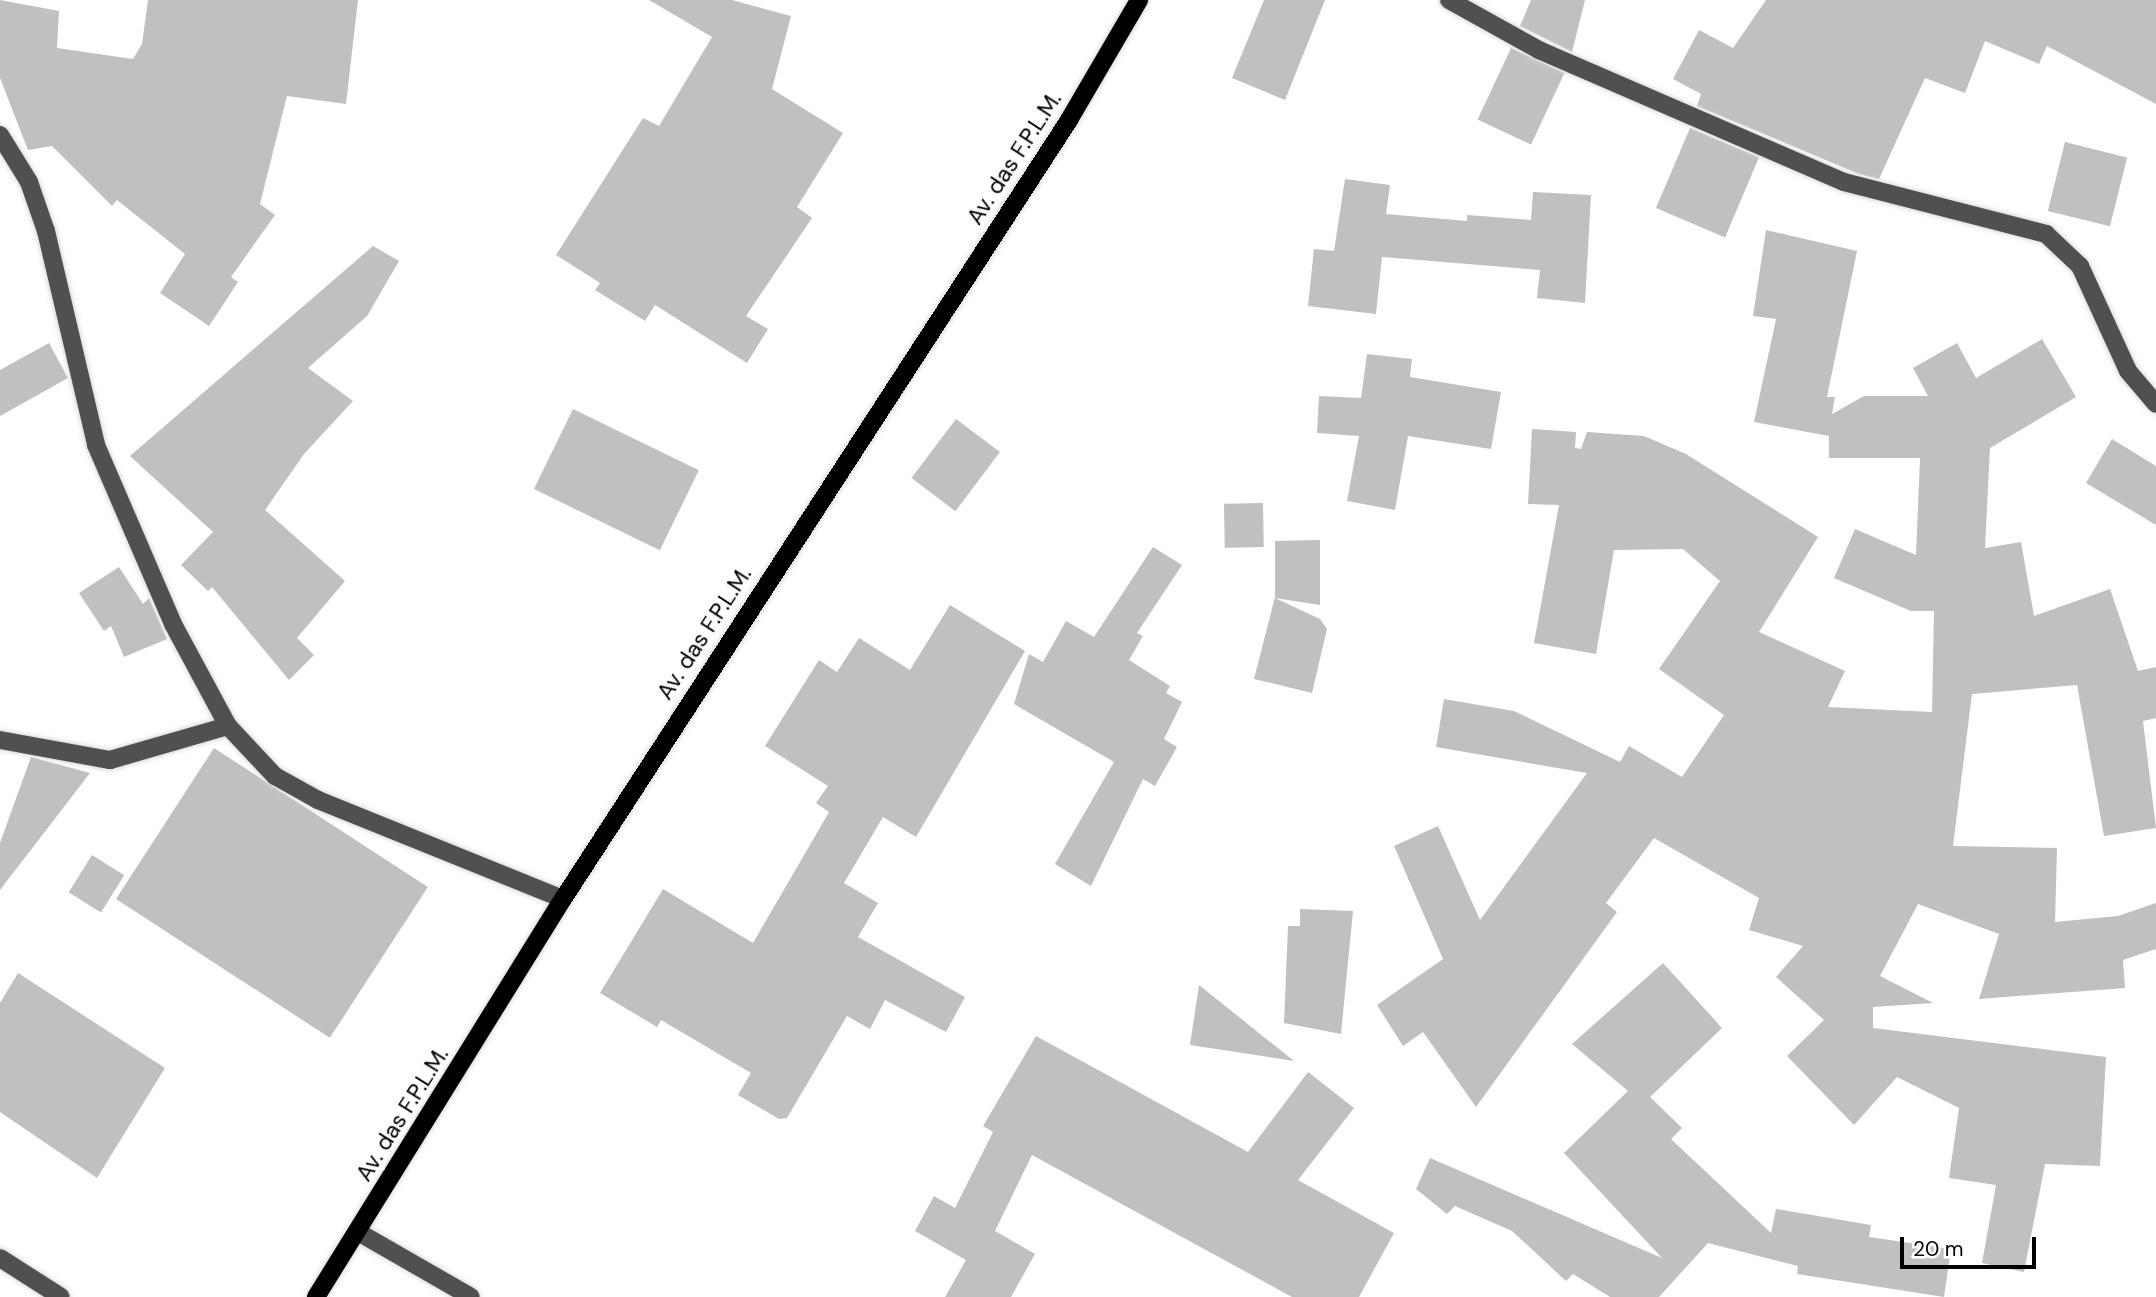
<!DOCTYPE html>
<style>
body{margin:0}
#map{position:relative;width:2156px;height:1297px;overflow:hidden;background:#fff;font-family:"DM Sans",sans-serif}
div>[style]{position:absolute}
.building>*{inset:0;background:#c0c0c0;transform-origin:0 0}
.roads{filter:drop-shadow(0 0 2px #dbdbdb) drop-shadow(0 0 2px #dbdbdb)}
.minor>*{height:18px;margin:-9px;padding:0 9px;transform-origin:9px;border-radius:9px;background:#505050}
.major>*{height:18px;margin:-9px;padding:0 9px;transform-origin:9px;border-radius:9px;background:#000}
span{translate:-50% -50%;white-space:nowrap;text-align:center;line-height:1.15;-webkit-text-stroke:7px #fff;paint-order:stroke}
.street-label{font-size:23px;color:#000}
.scale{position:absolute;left:1900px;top:1237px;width:136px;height:32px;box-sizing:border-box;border:4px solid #000;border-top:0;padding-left:9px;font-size:21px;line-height:24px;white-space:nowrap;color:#000;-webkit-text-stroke:5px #fff;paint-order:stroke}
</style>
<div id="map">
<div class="building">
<div style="clip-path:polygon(0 0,59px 11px,57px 48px,133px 59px,142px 44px,148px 0,358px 0,346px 104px,287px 96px,260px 204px,275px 215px,231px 277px,238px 282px,209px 326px,160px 293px,185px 254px,117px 200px,112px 206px,52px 146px,28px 150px,0 78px)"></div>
<div style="clip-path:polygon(649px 0,732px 0,791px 16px,772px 89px,843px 133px,797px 207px,812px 218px,746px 316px,768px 329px,747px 363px,655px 305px,645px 321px,595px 290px,600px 283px,556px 255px,643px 118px,659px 126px,712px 37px)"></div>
<div style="clip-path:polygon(1264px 0,1325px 0,1285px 100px,1232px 78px)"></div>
<div style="clip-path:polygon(1531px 0,1585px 0,1572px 52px,1520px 26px)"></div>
<div style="clip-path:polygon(1766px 0,2156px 0,2156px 104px,2047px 46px,2039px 64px,1985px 41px,1965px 93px,1925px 78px,1879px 179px,1859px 174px,1697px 106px,1701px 94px,1673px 79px,1699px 30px,1733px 48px)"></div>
<div style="left:1511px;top:48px;width:59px;height:79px;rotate:25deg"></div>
<div style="left:1690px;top:128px;width:75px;height:87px;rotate:23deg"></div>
<div style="left:2065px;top:142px;width:64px;height:71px;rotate:14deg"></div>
<div style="clip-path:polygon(1345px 179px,1390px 185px,1386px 214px,1467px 221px,1467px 215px,1531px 220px,1533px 192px,1591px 195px,1585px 303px,1537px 298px,1540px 270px,1382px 257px,1376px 314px,1308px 306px,1314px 249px,1334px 251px)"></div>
<div style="clip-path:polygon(1766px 230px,1857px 251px,1827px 397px,1835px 397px,1832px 414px,1864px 396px,1928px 396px,1913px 368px,1957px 343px,1976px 378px,2042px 339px,2076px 397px,1990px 448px,1985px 548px,2021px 542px,2034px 616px,2110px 589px,2138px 671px,2156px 667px,2156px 718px,2143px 721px,2156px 828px,2104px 836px,2077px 685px,1972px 694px,1953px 846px,2057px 848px,2055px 922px,2118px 916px,2156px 903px,2156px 949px,2123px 960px,2125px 988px,1979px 999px,1999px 934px,1918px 904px,1880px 976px,1933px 1003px,1873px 1007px,1873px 1028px,2106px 1057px,2100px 1166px,2045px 1164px,2024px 1272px,1982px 1263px,1996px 1185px,1949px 1178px,1959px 1108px,1897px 1077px,1854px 1125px,1787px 1056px,1824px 1020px,1776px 977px,1803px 946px,1749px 930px,1759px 898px,1654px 838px,1606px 903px,1617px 912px,1476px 1107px,1423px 1032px,1403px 1046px,1377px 1005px,1443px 959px,1394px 846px,1438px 826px,1480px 920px,1587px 773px,1436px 747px,1444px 699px,1514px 711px,1620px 762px,1629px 746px,1682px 777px,1724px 715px,1659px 669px,1720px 581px,1683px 549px,1614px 550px,1596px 654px,1534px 643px,1559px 505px,1528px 504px,1532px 429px,1576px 432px,1575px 448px,1581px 449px,1587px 432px,1644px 436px,1686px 454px,1818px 537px,1759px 632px,1845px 671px,1828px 707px,1932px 712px,1934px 611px,1911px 611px,1834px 578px,1855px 529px,1916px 555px,1920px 458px,1829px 458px,1829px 436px,1754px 422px,1776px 319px,1753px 316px)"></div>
<div style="clip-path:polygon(373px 246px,399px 261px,367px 316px,308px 368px,353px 401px,304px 454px,265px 510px,345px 581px,297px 638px,314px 655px,289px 680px,212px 587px,208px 591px,181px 565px,213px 532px,130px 456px)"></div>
<div style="clip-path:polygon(49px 343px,68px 378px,0 416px,0 370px)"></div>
<div style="clip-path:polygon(1367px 354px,1412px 359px,1410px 377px,1501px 392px,1491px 449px,1408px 436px,1395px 510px,1347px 501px,1359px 436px,1317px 433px,1319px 396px,1361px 398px)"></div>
<div style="left:573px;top:409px;width:140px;height:89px;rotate:26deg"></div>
<div style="left:956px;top:419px;width:55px;height:74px;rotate:37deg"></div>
<div style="clip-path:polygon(2112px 439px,2156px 466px,2156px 525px,2086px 483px)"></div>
<div style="left:1263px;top:503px;width:44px;height:39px;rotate:89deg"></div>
<div style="clip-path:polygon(1320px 540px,1320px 605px,1275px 598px,1320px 619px,1327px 629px,1312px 693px,1254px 679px,1275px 597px,1275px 541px)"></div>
<div style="clip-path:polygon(1153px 547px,1182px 565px,1137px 633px,1143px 636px,1129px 660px,1170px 686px,1166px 693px,1182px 702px,1164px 739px,1177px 747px,1155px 786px,1143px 779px,1091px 886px,1055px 864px,1114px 762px,1014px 704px,1029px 654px,1043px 662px,1066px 621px,1094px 637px)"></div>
<div style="clip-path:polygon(119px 567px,143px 604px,149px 598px,167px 639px,124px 657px,111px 626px,104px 631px,79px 593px)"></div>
<div style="clip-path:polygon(950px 605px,1025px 651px,916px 837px,883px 817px,844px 883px,878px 903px,858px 937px,965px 997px,946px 1032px,885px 1000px,870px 1029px,847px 1016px,787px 1118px,779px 1119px,738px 1095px,751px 1073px,661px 1020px,657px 1027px,600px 993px,663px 889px,753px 943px,829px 812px,816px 803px,828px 786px,765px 746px,819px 660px,837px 672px,859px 638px,910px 670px)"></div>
<div style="left:214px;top:748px;width:255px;height:180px;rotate:33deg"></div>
<div style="clip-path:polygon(31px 757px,90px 773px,0 890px,0 843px)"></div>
<div style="left:92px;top:855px;width:38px;height:44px;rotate:32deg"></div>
<div style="clip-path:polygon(1300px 909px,1353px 911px,1341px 1034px,1284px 1023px,1288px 926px,1300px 926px)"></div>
<div style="clip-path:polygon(1663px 963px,1722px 1028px,1650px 1097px,1682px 1128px,1671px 1139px,1771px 1233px,1776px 1209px,1871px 1225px,1869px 1237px,1951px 1249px,1944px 1297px,1797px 1274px,1798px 1266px,1708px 1243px,1659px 1297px,1610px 1297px,1573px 1274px,1566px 1281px,1512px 1231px,1455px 1206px,1447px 1214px,1416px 1189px,1430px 1158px,1662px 1258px,1564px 1153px,1628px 1091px,1572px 1044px)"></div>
<div style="clip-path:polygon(18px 973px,165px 1068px,97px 1178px,0 1112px,0 1003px)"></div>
<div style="clip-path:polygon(1199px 985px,1294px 1061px,1190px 1045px)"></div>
<div style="clip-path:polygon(1036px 1036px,1248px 1152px,1308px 1072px,1354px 1108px,1298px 1180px,1394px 1233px,1359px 1297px,1292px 1297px,1032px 1155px,995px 1231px,1035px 1254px,1011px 1297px,945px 1297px,966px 1260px,915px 1231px,934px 1196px,955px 1208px,993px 1132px,983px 1126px)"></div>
</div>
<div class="roads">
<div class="minor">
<div style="left:1449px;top:0;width:103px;rotate:29.1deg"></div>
<div style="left:1539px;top:50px;width:332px;rotate:23.4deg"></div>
<div style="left:1844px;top:182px;width:209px;rotate:14.4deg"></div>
<div style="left:2046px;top:234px;width:47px;rotate:43.3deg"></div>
<div style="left:2080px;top:266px;width:115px;rotate:65.4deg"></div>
<div style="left:2128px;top:371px;width:43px;rotate:49.7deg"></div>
<div style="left:0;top:135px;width:55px;rotate:58.3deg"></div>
<div style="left:29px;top:182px;width:52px;rotate:70.9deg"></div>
<div style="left:46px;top:231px;width:220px;rotate:76.8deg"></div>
<div style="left:96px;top:445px;width:195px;rotate:66.7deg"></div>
<div style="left:173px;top:624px;width:116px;rotate:61.7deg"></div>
<div style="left:228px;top:726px;width:69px;rotate:46.8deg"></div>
<div style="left:275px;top:776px;width:49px;rotate:29.2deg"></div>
<div style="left:318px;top:800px;width:264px;rotate:22deg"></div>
<div style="left:0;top:740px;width:112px;rotate:10.3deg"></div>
<div style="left:110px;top:760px;width:123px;rotate:-16.1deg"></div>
<div style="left:358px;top:1232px;width:130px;rotate:29.9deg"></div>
<div style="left:0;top:1258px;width:72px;rotate:32.6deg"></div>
</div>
<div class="major">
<div style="left:316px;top:1297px;width:468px;rotate:-58.2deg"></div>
<div style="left:563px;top:899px;width:929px;rotate:-56.99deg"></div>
<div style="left:1069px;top:120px;width:139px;rotate:-59.7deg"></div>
</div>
</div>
<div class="street-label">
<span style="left:1014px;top:158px;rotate:-57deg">Av. das F.P.L.M.</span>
<span style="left:704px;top:633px;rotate:-57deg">Av. das F.P.L.M.</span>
<span style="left:402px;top:1114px;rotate:-58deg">Av. das F.P.L.M.</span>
</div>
<div class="scale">20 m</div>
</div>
